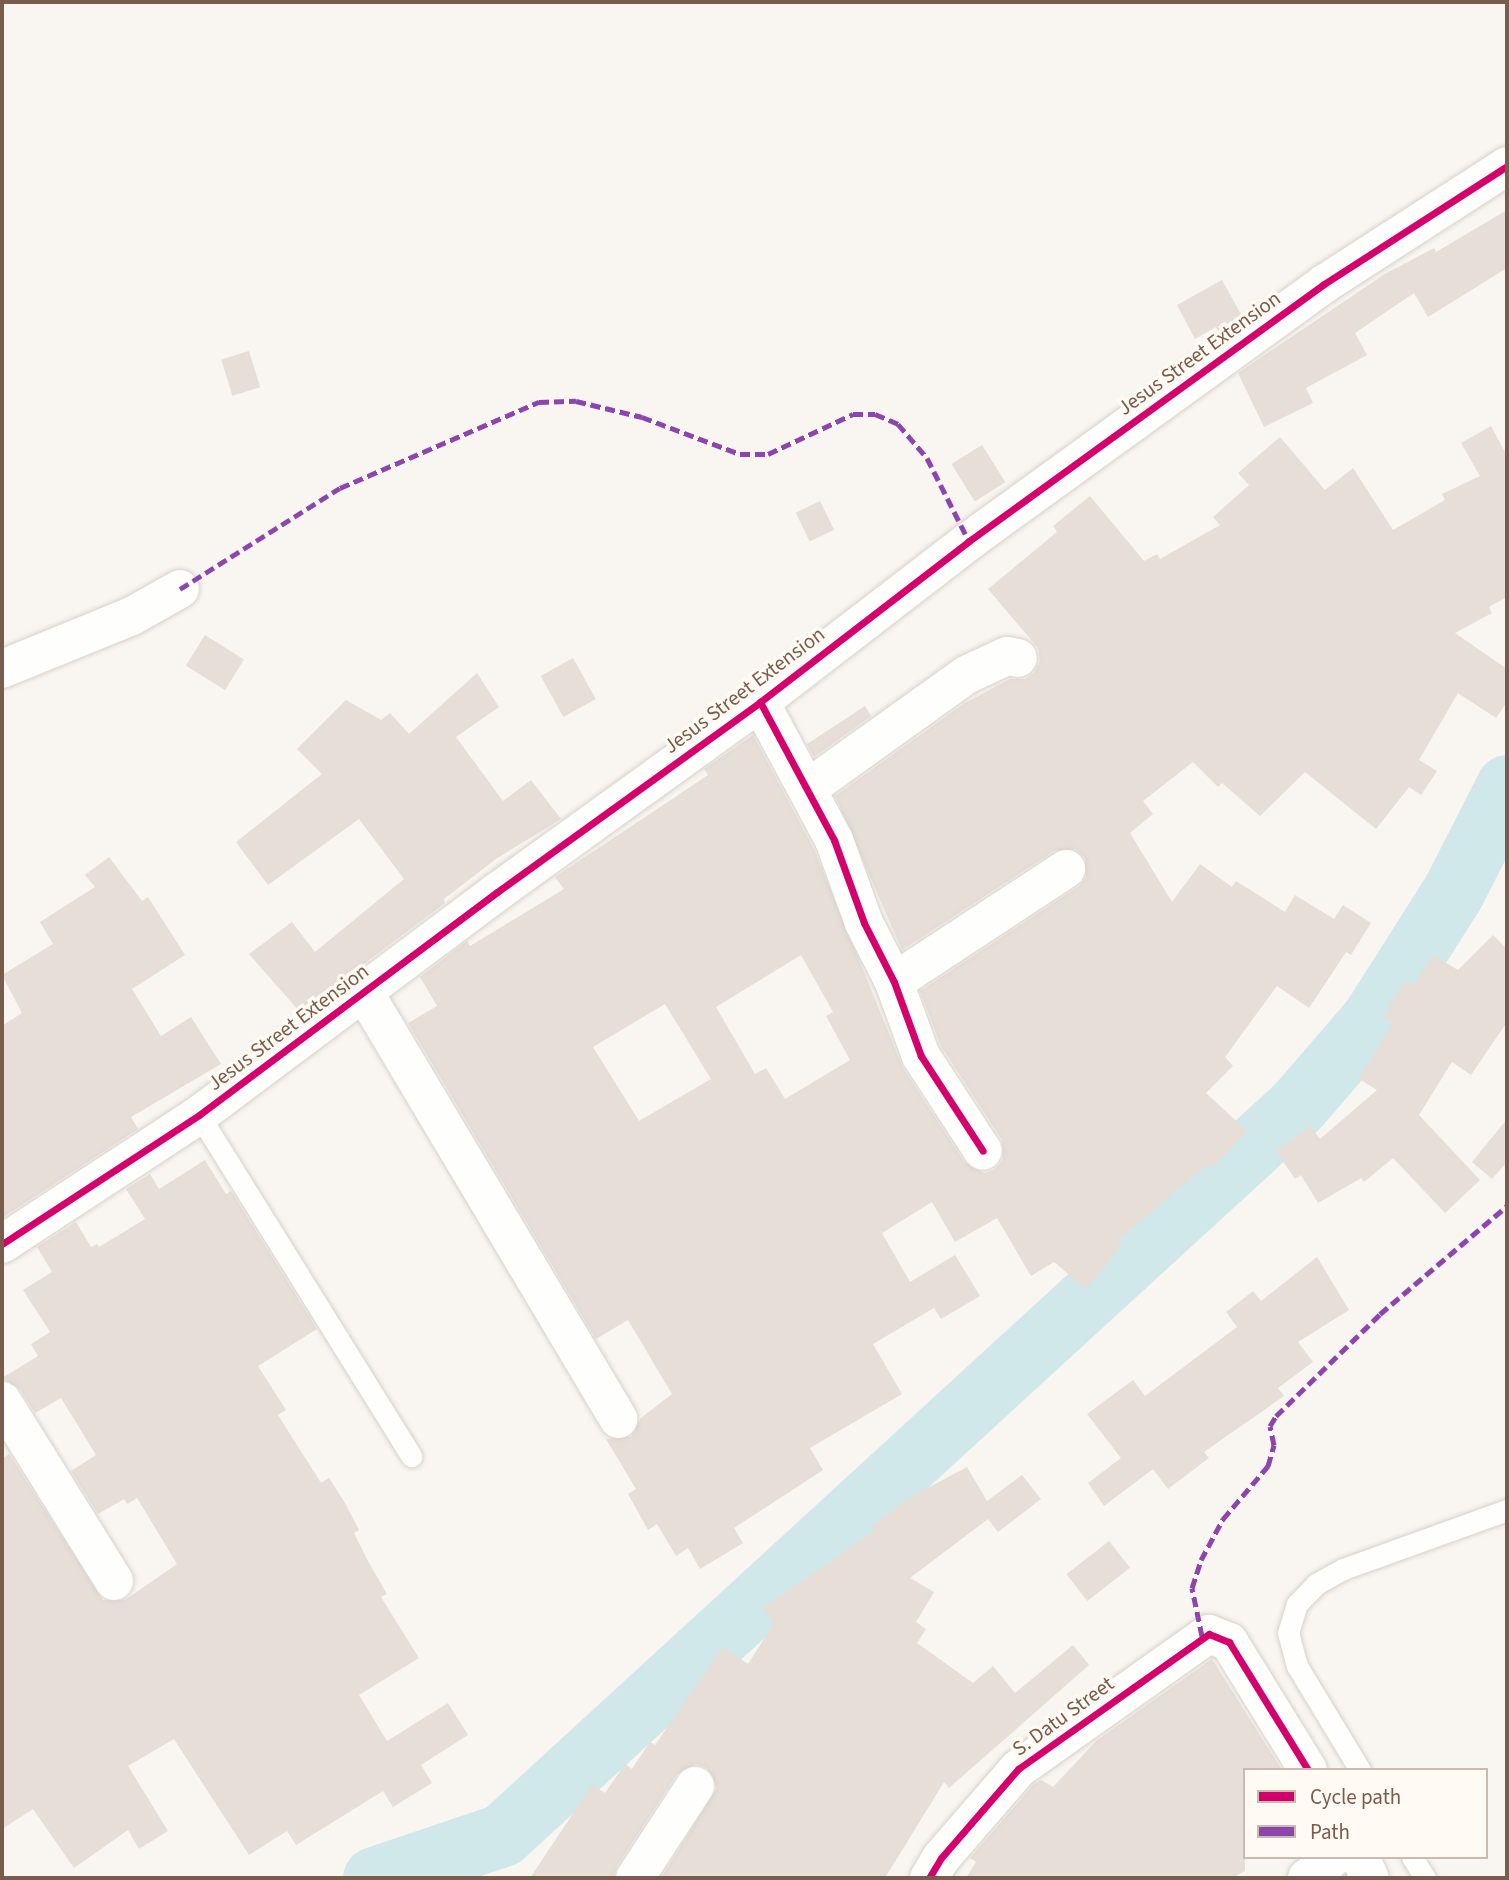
<!DOCTYPE html>
<style>
body{margin:0}
#map{position:relative;width:1509px;height:1880px;overflow:hidden;background:#f9f5f0;font-family:"Source Sans 3",sans-serif}
div>[style]{position:absolute}
.river>*{height:63px;margin:-31.5px;padding:0 31.5px;transform-origin:31.5px;border-radius:31.5px;background:#d0e8ea}
.building>*{inset:0;background:#e6ded7;transform-origin:0 0}
.roads{filter:drop-shadow(0 0 2px #d7d1cb) drop-shadow(0 0 2px #d7d1cb)}
.lane>*{height:21px;margin:-10.5px;padding:0 10.5px;transform-origin:10.5px;border-radius:10.5px;background:#fefefd}
.street>*{height:38px;margin:-19px;padding:0 19px;transform-origin:19px;border-radius:19px;background:#fefefd}
.quiet>*{height:5px;margin-top:-2.5px;transform-origin:0;background:repeating-linear-gradient(90deg,#8e44ad 0 10px,transparent 0 15px)}
.cycleway>*{height:7px;margin:-3.5px;padding:0 3.5px;transform-origin:3.5px;border-radius:3.5px;background:#d6006c}
span{translate:-50% -50%;white-space:nowrap;text-align:center;line-height:1.15;-webkit-text-stroke:7px #fffaf3;paint-order:stroke}
.street-label{font-size:21px;color:#7a5c4d}
.frame{position:absolute;inset:0;border:4px solid #7a5c4d;pointer-events:none}
.legend{position:absolute;left:1243px;top:1768px;width:245px;height:91px;box-sizing:border-box;background:#fffaf3;border:2px solid #cabbb1;margin:0;padding:9px 12px;list-style:none;font-size:21px;color:#7a5c4d}
.legend li{display:flex;align-items:center;gap:14px;height:35px}
.legend b{width:35px;border:2px solid #cabbb1}
</style>
<div id="map">
<div class="river">
<div style="left:374px;top:1878px;width:135px;rotate:-18.6deg"></div>
<div style="left:502px;top:1835px;width:1080px;rotate:-42.52deg"></div>
<div style="left:1298px;top:1105px;width:115px;rotate:-49.2deg"></div>
<div style="left:1373px;top:1018px;width:149px;rotate:-57.6deg"></div>
<div style="left:1453px;top:892px;width:119px;rotate:-63deg"></div>
</div>
<div class="building">
<div style="clip-path:polygon(1507px 210px,1507px 268px,1428px 317px,1414px 293px,1355px 333px,1367px 355px,1306px 388px,1313px 403px,1264px 427px,1238px 373px,1385px 274px,1434px 248px,1436px 252px)"></div>
<div style="clip-path:polygon(1222px 280px,1242px 316px,1219px 333px,1216px 327px,1195px 339px,1177px 305px)"></div>
<div style="left:249px;top:351px;width:38px;height:29px;rotate:73deg"></div>
<div style="clip-path:polygon(evenodd,1491px 426px,1507px 456px,1507px 597px,1489px 607px,1492px 613px,1455px 633px,1507px 669px,1507px 702px,1496px 718px,1458px 693px,1419px 760px,1437px 771px,1421px 795px,1409px 787px,1376px 829px,1305px 772px,1260px 816px,1222px 783px,1218px 787px,1193px 762px,1143px 801px,1153px 814px,1130px 833px,1172px 902px,1200px 864px,1232px 887px,1236px 881px,1285px 912px,1295px 895px,1334px 919px,1343px 905px,1371px 923px,1351px 955px,1346px 952px,1309px 1008px,1277px 986px,1225px 1057px,1233px 1066px,1206px 1093px,1247px 1131px,1212px 1168px,1208px 1164px,1117px 1241px,1122px 1245px,1086px 1289px,1054px 1262px,1031px 1276px,997px 1218px,955px 1242px,932px 1202px,882px 1233px,910px 1282px,955px 1255px,980px 1296px,941px 1319px,934px 1308px,873px 1344px,902px 1394px,810px 1448px,823px 1470px,734px 1528px,743px 1543px,700px 1569px,688px 1548px,676px 1556px,657px 1524px,648px 1530px,628px 1494px,636px 1489px,606px 1439px,631px 1437px,641px 1418px,672px 1394px,628px 1320px,596px 1339px,408px 1023px,437px 1006px,420px 977px,467px 941px,470px 946px,564px 889px,555px 877px,708px 775px,704px 769px,753px 735px,814px 849px,903px 1068px,965px 1163px,984px 1173px,994px 1170px,1003px 1160px,1002px 1140px,941px 1046px,920px 991px,1078px 887px,1086px 878px,1085px 858px,1075px 849px,1054px 851px,902px 950px,835px 796px,965px 703px,1010px 679px,1025px 679px,1034px 673px,1040px 661px,1038px 648px,988px 589px,1057px 532px,1053px 526px,1090px 496px,1144px 561px,1157px 554px,1160px 559px,1220px 525px,1213px 517px,1249px 485px,1238px 473px,1280px 437px,1325px 490px,1353px 468px,1393px 530px,1445px 500px,1442px 494px,1480px 476px,1461px 443px,1491px 426px,801px 955px,833px 1012px,826px 1016px,850px 1060px,785px 1099px,766px 1068px,755px 1074px,716px 1007px,801px 955px,1491px 426px,665px 1004px,711px 1079px,639px 1121px,593px 1047px,665px 1004px)"></div>
<div style="left:982px;top:445px;width:44px;height:36px;rotate:58deg"></div>
<div style="left:820px;top:501px;width:32px;height:27px;rotate:64deg"></div>
<div style="left:205px;top:635px;width:46px;height:36px;rotate:32deg"></div>
<div style="left:573px;top:658px;width:47px;height:37px;rotate:61deg"></div>
<div style="clip-path:polygon(477px 673px,499px 707px,456px 737px,503px 801px,531px 780px,561px 819px,496px 859px,444px 899px,445px 903px,300px 1012px,249px 954px,292px 922px,315px 952px,404px 879px,359px 819px,268px 885px,236px 842px,322px 774px,297px 749px,346px 700px,381px 720px,390px 713px,409px 734px)"></div>
<div style="clip-path:polygon(865px 706px,871px 716px,814px 757px,807px 744px)"></div>
<div style="clip-path:polygon(109px 857px,142px 901px,148px 897px,185px 955px,132px 989px,161px 1036px,191px 1017px,221px 1064px,131px 1117px,138px 1129px,2px 1218px,2px 1026px,22px 1013px,2px 975px,53px 944px,40px 922px,95px 887px,85px 875px)"></div>
<div style="clip-path:polygon(1493px 935px,1507px 949px,1507px 1022px,1471px 1075px,1452px 1062px,1419px 1115px,1480px 1180px,1445px 1213px,1393px 1158px,1364px 1182px,1361px 1178px,1318px 1203px,1301px 1175px,1295px 1179px,1276px 1151px,1310px 1126px,1320px 1139px,1377px 1090px,1359px 1079px,1393px 1023px,1383px 1017px,1405px 980px,1414px 985px,1433px 955px,1458px 970px)"></div>
<div style="clip-path:polygon(1507px 1119px,1507px 1162px,1492px 1179px,1472px 1162px)"></div>
<div style="clip-path:polygon(205px 1160px,226px 1194px,231px 1191px,317px 1329px,258px 1366px,286px 1410px,278px 1415px,321px 1483px,329px 1478px,345px 1503px,359px 1530px,354px 1533px,368px 1561px,387px 1594px,381px 1597px,419px 1658px,359px 1695px,387px 1741px,448px 1703px,468px 1735px,421px 1765px,432px 1783px,393px 1807px,383px 1791px,296px 1845px,287px 1831px,249px 1855px,174px 1739px,128px 1766px,168px 1831px,139px 1849px,128px 1830px,74px 1868px,33px 1809px,2px 1829px,2px 1459px,9px 1454px,103px 1600px,125px 1600px,177px 1564px,137px 1498px,127px 1504px,124px 1499px,98px 1514px,71px 1471px,96px 1455px,61px 1398px,35px 1413px,20px 1389px,2px 1378px,38px 1356px,31px 1344px,50px 1332px,23px 1290px,52px 1272px,37px 1247px,76px 1222px,91px 1247px,97px 1244px,99px 1247px,145px 1219px,126px 1189px,150px 1174px,159px 1189px)"></div>
<div style="clip-path:polygon(1317px 1257px,1349px 1310px,1298px 1342px,1313px 1362px,1278px 1388px,1284px 1396px,1204px 1452px,1209px 1458px,1168px 1489px,1153px 1469px,1104px 1506px,1088px 1483px,1121px 1458px,1087px 1414px,1133px 1380px,1145px 1396px,1237px 1327px,1226px 1312px,1253px 1291px,1261px 1301px)"></div>
<div style="clip-path:polygon(967px 1467px,987px 1501px,1022px 1475px,1041px 1499px,998px 1532px,988px 1519px,910px 1578px,934px 1592px,916px 1622px,926px 1629px,917px 1643px,973px 1683px,993px 1666px,1015px 1693px,1073px 1645px,1089px 1665px,949px 1788px,944px 1782px,885px 1878px,661px 1878px,717px 1788px,707px 1768px,696px 1764px,677px 1774px,617px 1866px,613px 1878px,530px 1878px,592px 1785px,605px 1793px,625px 1764px,632px 1769px,650px 1742px,655px 1745px,723px 1647px,748px 1664px,774px 1623px,763px 1608px,875px 1530px,872px 1526px,907px 1499px)"></div>
<div style="left:1109px;top:1541px;width:34px;height:54px;rotate:52deg"></div>
<div style="clip-path:polygon(1212px 1659px,1282px 1770px,1245px 1770px,1245px 1871px,1232px 1878px,966px 1878px,976px 1862px,970px 1858px,1033px 1785px,1041px 1780px,1053px 1787px,1096px 1741px)"></div>
</div>
<div class="roads">
<div class="lane">
<div style="left:199px;top:1115px;width:402px;rotate:58.1deg"></div>
<div style="left:1360px;top:1770px;width:122px;rotate:-121.2deg"></div>
<div style="left:1297px;top:1666px;width:34px;rotate:-105deg"></div>
<div style="left:1288px;top:1633px;width:30px;rotate:-73deg"></div>
<div style="left:1297px;top:1604px;width:28px;rotate:-46deg"></div>
<div style="left:1316px;top:1584px;width:31px;rotate:-29deg"></div>
<div style="left:1343px;top:1569px;width:174px;rotate:-19.8deg"></div>
<div style="left:1412px;top:1857px;width:25px;rotate:58deg"></div>
</div>
<div class="street">
<div style="left:2px;top:669px;width:140px;rotate:-22.2deg"></div>
<div style="left:132px;top:616px;width:55px;rotate:-29.4deg"></div>
<div style="left:760px;top:702px;width:157px;rotate:61.8deg"></div>
<div style="left:834px;top:840px;width:88px;rotate:70.1deg"></div>
<div style="left:864px;top:923px;width:66px;rotate:63deg"></div>
<div style="left:894px;top:982px;width:79px;rotate:70deg"></div>
<div style="left:921px;top:1056px;width:113px;rotate:56.9deg"></div>
<div style="left:807px;top:789px;width:196px;rotate:-35.6deg"></div>
<div style="left:966px;top:675px;width:45px;rotate:-24.9deg"></div>
<div style="left:1007px;top:656px;width:11px;rotate:10deg"></div>
<div style="left:894px;top:982px;width:206px;rotate:-33.3deg"></div>
<div style="left:364px;top:992px;width:497px;rotate:59.2deg"></div>
<div style="left:2px;top:1244px;width:235px;rotate:-33.2deg"></div>
<div style="left:199px;top:1115px;width:372px;rotate:-36.8deg"></div>
<div style="left:497px;top:892px;width:324px;rotate:-35.8deg"></div>
<div style="left:760px;top:702px;width:264px;rotate:-37.6deg"></div>
<div style="left:969px;top:541px;width:438px;rotate:-35.9deg"></div>
<div style="left:1324px;top:284px;width:218px;rotate:-32.8deg"></div>
<div style="left:2px;top:1401px;width:212px;rotate:58.1deg"></div>
<div style="left:1360px;top:1857px;width:23px;rotate:65deg"></div>
<div style="left:635px;top:1878px;width:110px;rotate:-56.9deg"></div>
<div style="left:929px;top:1878px;width:23px;rotate:-59deg"></div>
<div style="left:941px;top:1858px;width:118px;rotate:-49.1deg"></div>
<div style="left:1018px;top:1769px;width:234px;rotate:-35.3deg"></div>
<div style="left:1209px;top:1634px;width:22px;rotate:22deg"></div>
<div style="left:1229px;top:1642px;width:150px;rotate:58.3deg"></div>
<div style="left:1307px;top:1878px;width:34px;rotate:-38deg"></div>
</div>
</div>
<div class="quiet">
<div style="left:180px;top:589px;width:189px;rotate:-32.3deg"></div>
<div style="left:340px;top:488px;width:217px;rotate:-23.4deg"></div>
<div style="left:539px;top:402px;width:37px;rotate:-2deg"></div>
<div style="left:576px;top:401px;width:68px;rotate:13.6deg"></div>
<div style="left:642px;top:417px;width:105px;rotate:20.7deg"></div>
<div style="left:740px;top:454px;width:28px"></div>
<div style="left:768px;top:454px;width:94px;rotate:-25.2deg"></div>
<div style="left:853px;top:414px;width:22px"></div>
<div style="left:875px;top:414px;width:25px;rotate:23deg"></div>
<div style="left:898px;top:424px;width:45px;rotate:49.5deg"></div>
<div style="left:927px;top:458px;width:93px;rotate:63.2deg"></div>
<div style="left:1202px;top:1636px;width:49px;rotate:-101.8deg"></div>
<div style="left:1192px;top:1588px;width:29px;rotate:-72deg"></div>
<div style="left:1201px;top:1560px;width:47px;rotate:-61.8deg"></div>
<div style="left:1223px;top:1519px;width:70px;rotate:-49.7deg"></div>
<div style="left:1268px;top:1466px;width:22px;rotate:-74deg"></div>
<div style="left:1274px;top:1445px;width:19px;rotate:-102deg"></div>
<div style="left:1270px;top:1426px;width:12px;rotate:-59deg"></div>
<div style="left:1276px;top:1416px;width:146px;rotate:-44.4deg"></div>
<div style="left:1380px;top:1314px;width:167px;rotate:-40.4deg"></div>
</div>
<div class="cycleway">
<div style="left:760px;top:702px;width:157px;rotate:61.8deg"></div>
<div style="left:834px;top:840px;width:88px;rotate:70.1deg"></div>
<div style="left:864px;top:923px;width:66px;rotate:63deg"></div>
<div style="left:894px;top:982px;width:79px;rotate:70deg"></div>
<div style="left:921px;top:1056px;width:113px;rotate:56.9deg"></div>
<div style="left:2px;top:1244px;width:235px;rotate:-33.2deg"></div>
<div style="left:199px;top:1115px;width:372px;rotate:-36.8deg"></div>
<div style="left:497px;top:892px;width:324px;rotate:-35.8deg"></div>
<div style="left:760px;top:702px;width:264px;rotate:-37.6deg"></div>
<div style="left:969px;top:541px;width:438px;rotate:-35.9deg"></div>
<div style="left:1324px;top:284px;width:218px;rotate:-32.8deg"></div>
<div style="left:929px;top:1878px;width:23px;rotate:-59deg"></div>
<div style="left:941px;top:1858px;width:118px;rotate:-49.1deg"></div>
<div style="left:1018px;top:1769px;width:234px;rotate:-35.3deg"></div>
<div style="left:1209px;top:1634px;width:22px;rotate:22deg"></div>
<div style="left:1229px;top:1642px;width:150px;rotate:58.3deg"></div>
</div>
<div class="street-label">
<span style="left:1199px;top:353px;rotate:-36deg">Jesus Street Extension</span>
<span style="left:744px;top:690px;rotate:-37deg">Jesus Street Extension</span>
<span style="left:288px;top:1027px;rotate:-37deg">Jesus Street Extension</span>
<span style="left:1063px;top:1716px;rotate:-36deg">S. Datu Street</span>
</div>
<div class="frame"></div>
<ul class="legend">
<li><b style="height:9px;background:#d6006c"></b>Cycle path</li>
<li><b style="height:9px;background:#8e44ad"></b>Path</li>
</ul>
</div>
